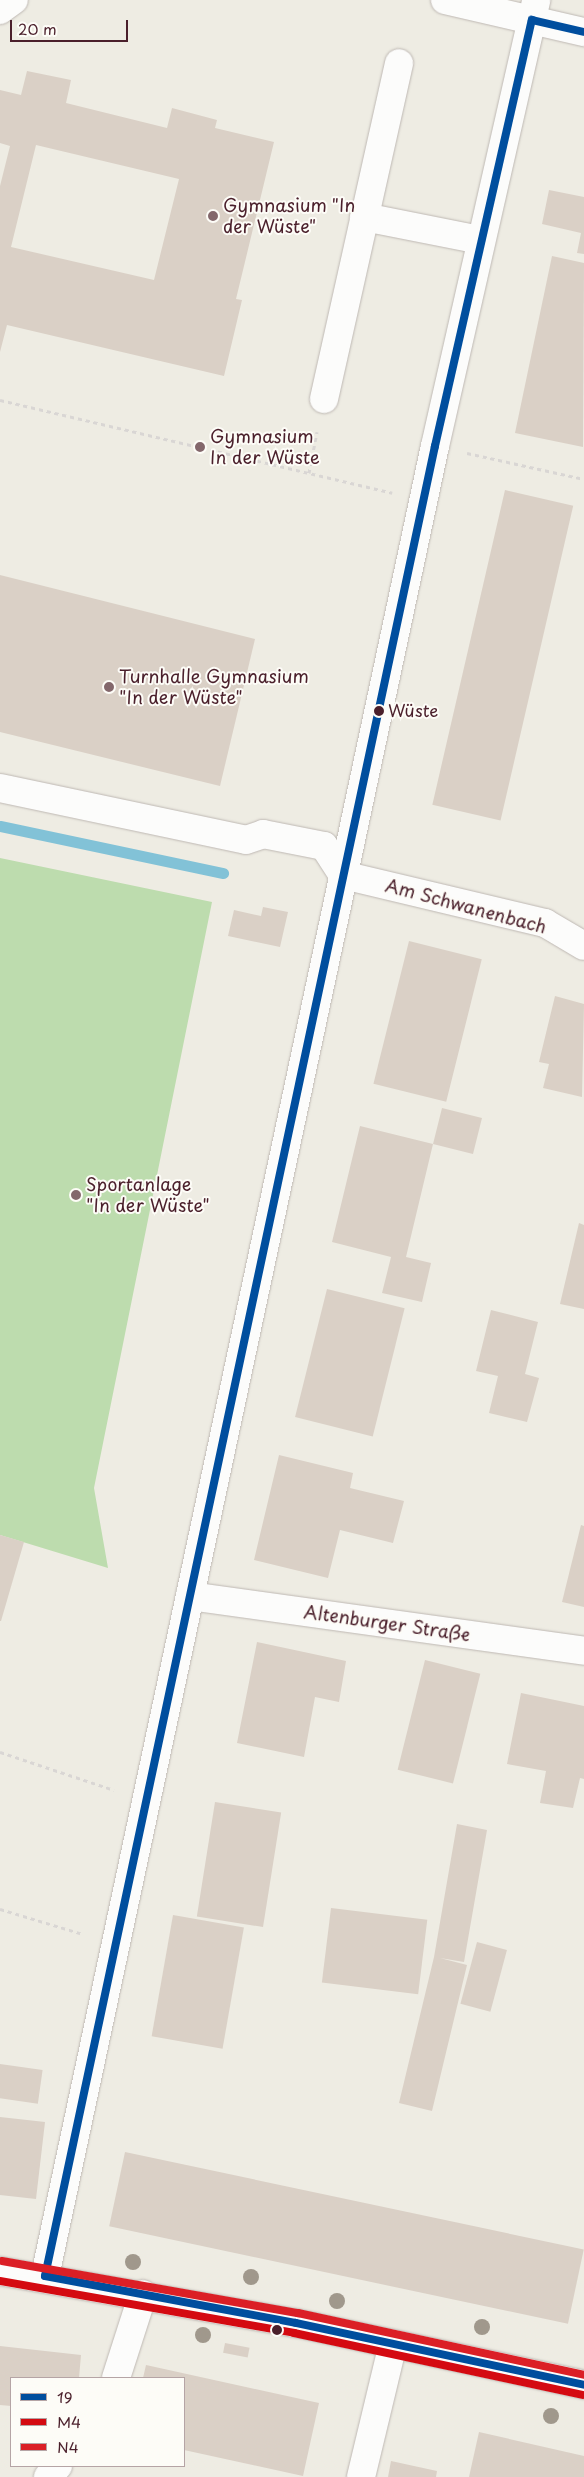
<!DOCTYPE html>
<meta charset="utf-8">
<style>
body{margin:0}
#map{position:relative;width:584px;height:2477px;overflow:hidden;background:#eeece3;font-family:"Playpen Sans",sans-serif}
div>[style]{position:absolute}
.green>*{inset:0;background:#bddcae}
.stream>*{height:11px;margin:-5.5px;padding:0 5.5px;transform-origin:5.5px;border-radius:5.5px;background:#82c2d7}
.building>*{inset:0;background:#dad0c6;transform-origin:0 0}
.path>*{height:3px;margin-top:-1.5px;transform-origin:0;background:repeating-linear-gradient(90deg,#d9d6d4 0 4px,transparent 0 8px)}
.roads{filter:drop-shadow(0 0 1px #beb8b3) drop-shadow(0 0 1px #beb8b3)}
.minor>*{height:28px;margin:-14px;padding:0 14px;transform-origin:14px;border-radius:14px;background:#fcfcfb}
.bus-1>*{height:8px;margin:-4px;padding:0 4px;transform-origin:4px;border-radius:4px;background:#004e9e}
.bus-2>*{height:8px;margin:-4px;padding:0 4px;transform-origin:4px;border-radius:4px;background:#d40a11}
.bus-3>*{height:8px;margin:-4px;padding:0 4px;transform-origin:4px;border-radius:4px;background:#db1f26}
.trees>*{width:16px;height:16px;margin:-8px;border-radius:50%;background:#a0988c}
.dots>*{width:14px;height:14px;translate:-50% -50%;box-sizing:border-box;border:2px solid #fdfcf7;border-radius:50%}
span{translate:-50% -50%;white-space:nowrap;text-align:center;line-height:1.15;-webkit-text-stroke:4px #fdfcf7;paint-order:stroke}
.bus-label{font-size:17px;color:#4a1f2b}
.left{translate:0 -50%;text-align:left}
.poi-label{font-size:18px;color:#4a1f2b}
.street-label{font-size:18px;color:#4a1f2b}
.legend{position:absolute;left:10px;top:2377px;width:175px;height:90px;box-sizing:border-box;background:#fdfcf7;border:1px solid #b5a4a5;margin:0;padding:6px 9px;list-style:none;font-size:15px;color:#4a1f2b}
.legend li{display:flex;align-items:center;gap:10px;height:25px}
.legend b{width:25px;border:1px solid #b5a4a5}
.scale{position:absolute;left:10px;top:20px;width:118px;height:22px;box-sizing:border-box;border:2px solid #4a1f2b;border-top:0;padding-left:6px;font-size:15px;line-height:18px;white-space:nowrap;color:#4a1f2b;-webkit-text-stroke:4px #fdfcf7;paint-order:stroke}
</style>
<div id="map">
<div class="green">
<div style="clip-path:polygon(0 858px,212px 902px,94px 1488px,108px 1568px,0 1535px)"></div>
</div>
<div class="stream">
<div style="left:0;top:826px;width:228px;rotate:11.9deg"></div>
</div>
<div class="building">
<div style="clip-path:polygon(evenodd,27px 71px,71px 80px,66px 103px,167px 128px,172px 108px,217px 120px,215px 128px,274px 142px,236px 299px,242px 300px,224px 376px,7px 325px,0 352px,0 186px,10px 146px,0 143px,0 90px,21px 95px,27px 71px,36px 145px,179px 179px,154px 280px,11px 247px,36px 145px)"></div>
<div style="clip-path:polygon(549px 190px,584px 197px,584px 254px,577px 253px,581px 233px,542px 224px)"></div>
<div style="clip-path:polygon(552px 256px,584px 263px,583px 447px,515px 433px)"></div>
<div style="left:505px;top:490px;width:70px;height:323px;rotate:13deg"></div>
<div style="clip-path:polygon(0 575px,255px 639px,220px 786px,0 732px)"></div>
<div style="clip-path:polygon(263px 907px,288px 912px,280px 947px,228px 936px,234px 910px,261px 916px)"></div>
<div style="left:409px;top:941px;width:75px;height:147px;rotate:14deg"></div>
<div style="clip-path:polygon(555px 996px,584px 1004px,582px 1097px,543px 1088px,549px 1064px,539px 1062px)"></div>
<div style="clip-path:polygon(442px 1108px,482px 1118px,473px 1154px,433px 1144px,406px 1257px,431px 1263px,422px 1302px,382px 1293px,391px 1257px,332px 1242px,360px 1126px,433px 1144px)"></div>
<div style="clip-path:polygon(579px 1223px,584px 1225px,584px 1309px,560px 1304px)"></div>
<div style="left:327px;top:1289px;width:80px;height:132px;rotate:14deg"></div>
<div style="clip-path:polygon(491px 1310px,538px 1322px,525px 1374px,539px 1378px,527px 1422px,489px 1413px,498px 1376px,476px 1371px)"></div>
<div style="clip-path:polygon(279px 1455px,353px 1473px,350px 1488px,404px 1501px,393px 1543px,340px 1530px,328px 1578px,254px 1560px)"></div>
<div style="clip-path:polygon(581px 1525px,584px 1526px,584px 1607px,562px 1602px)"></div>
<div style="clip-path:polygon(0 1535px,24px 1542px,1px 1621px,0 1621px)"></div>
<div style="clip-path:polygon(257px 1642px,346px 1661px,339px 1702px,315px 1697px,304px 1757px,237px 1743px)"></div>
<div style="left:425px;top:1660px;width:57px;height:113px;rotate:14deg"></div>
<div style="clip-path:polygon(521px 1693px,584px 1706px,584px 1779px,580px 1778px,573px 1808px,540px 1803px,546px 1771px,507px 1764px)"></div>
<div style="left:215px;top:1802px;width:67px;height:116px;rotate:9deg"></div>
<div style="clip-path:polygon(457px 1824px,487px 1830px,464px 1962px,440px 1958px,467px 1965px,432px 2111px,399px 2103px,434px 1957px)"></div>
<div style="left:331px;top:1908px;width:97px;height:75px;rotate:7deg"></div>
<div style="left:173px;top:1915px;width:72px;height:123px;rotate:10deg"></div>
<div style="left:477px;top:1942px;width:31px;height:64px;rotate:15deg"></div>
<div style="left:0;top:2064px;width:43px;height:34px;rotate:8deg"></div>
<div style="clip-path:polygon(0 2117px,45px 2122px,36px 2199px,0 2195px)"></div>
<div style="left:125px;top:2152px;width:469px;height:76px;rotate:12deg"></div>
<div style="left:225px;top:2343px;width:25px;height:10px;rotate:11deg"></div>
<div style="clip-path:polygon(0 2346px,81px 2355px,79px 2378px,11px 2378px,11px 2406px,0 2405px)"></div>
<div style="clip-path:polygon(146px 2365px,319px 2403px,303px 2476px,184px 2450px,184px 2378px,143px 2378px)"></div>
<div style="clip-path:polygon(479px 2432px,584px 2456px,584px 2477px,469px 2477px)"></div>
<div style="clip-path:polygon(391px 2461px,437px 2471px,436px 2477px,388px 2477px)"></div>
</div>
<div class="path">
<div style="left:0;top:400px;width:403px;rotate:13.3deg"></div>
<div style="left:467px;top:453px;width:120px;rotate:12.5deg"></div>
<div style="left:309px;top:473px;width:42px;rotate:-79deg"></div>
<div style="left:0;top:1752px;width:120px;rotate:18.4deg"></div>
<div style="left:0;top:1909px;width:87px;rotate:16.8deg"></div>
</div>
<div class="roads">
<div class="minor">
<div style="left:445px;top:0;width:143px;rotate:13deg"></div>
<div style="left:0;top:10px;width:17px;rotate:-36deg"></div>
<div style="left:364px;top:217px;width:118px;rotate:11.2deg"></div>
<div style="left:324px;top:399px;width:344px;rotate:-77.4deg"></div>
<div style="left:0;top:788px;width:251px;rotate:11.9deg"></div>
<div style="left:246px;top:840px;width:18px;rotate:-19deg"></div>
<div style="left:263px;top:834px;width:62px;rotate:11.1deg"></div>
<div style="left:324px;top:846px;width:35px;rotate:57deg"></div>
<div style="left:343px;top:875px;width:208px;rotate:13.4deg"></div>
<div style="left:545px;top:923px;width:45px;rotate:30.5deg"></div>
<div style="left:190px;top:1596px;width:398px;rotate:7.9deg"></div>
<div style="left:0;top:2271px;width:301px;rotate:10deg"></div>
<div style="left:296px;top:2323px;width:295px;rotate:12.1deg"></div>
<div style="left:45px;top:2276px;width:1871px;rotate:-77.97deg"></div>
<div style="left:435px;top:446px;width:457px;rotate:-77.2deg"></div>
<div style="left:116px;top:2378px;width:88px;rotate:-72.2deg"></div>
<div style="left:48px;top:2477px;width:15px;rotate:-48deg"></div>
<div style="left:361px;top:2477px;width:137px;rotate:-76.5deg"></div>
</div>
</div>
<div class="bus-1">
<div style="left:532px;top:20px;width:53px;rotate:13deg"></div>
<div style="left:45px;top:2276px;width:1871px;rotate:-77.97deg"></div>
<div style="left:435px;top:446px;width:437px;rotate:-77.2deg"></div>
<div style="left:45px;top:2276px;width:255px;rotate:10.6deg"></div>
<div style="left:296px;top:2323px;width:295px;rotate:12.1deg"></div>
</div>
<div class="bus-2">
<div style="left:0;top:2281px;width:299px;rotate:10deg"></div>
<div style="left:294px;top:2333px;width:295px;rotate:12.1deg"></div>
</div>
<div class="bus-3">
<div style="left:2px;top:2261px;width:301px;rotate:10deg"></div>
<div style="left:298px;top:2313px;width:293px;rotate:12.2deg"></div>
</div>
<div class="trees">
<div style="left:133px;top:2262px"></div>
<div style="left:251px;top:2277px"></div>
<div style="left:337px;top:2301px"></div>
<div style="left:482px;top:2327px"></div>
<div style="left:203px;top:2335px"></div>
<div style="left:551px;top:2416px"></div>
</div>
<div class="dots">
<div style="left:213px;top:216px;background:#83676b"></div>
<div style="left:200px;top:447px;background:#83676b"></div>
<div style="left:109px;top:687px;background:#83676b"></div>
<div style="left:379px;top:711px;background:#4a1f2b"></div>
<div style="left:76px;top:1195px;background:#83676b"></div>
<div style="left:277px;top:2330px;background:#4a1f2b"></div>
</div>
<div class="bus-label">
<span class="left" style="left:388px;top:711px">Wüste</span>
</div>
<div class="poi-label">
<span class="left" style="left:223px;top:216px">Gymnasium "In<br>der Wüste"</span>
<span class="left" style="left:210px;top:447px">Gymnasium<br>In der Wüste</span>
<span class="left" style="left:119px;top:687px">Turnhalle Gymnasium<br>"In der Wüste"</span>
<span class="left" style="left:86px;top:1195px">Sportanlage<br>"In der Wüste"</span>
</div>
<div class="street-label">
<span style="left:466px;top:906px;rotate:15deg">Am Schwanenbach</span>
<span style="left:387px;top:1623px;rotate:8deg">Altenburger Straße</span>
</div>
<ul class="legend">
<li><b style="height:6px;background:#004e9e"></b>19</li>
<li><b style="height:6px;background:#d40a11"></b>M4</li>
<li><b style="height:6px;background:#db1f26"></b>N4</li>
</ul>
<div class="scale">20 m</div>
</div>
